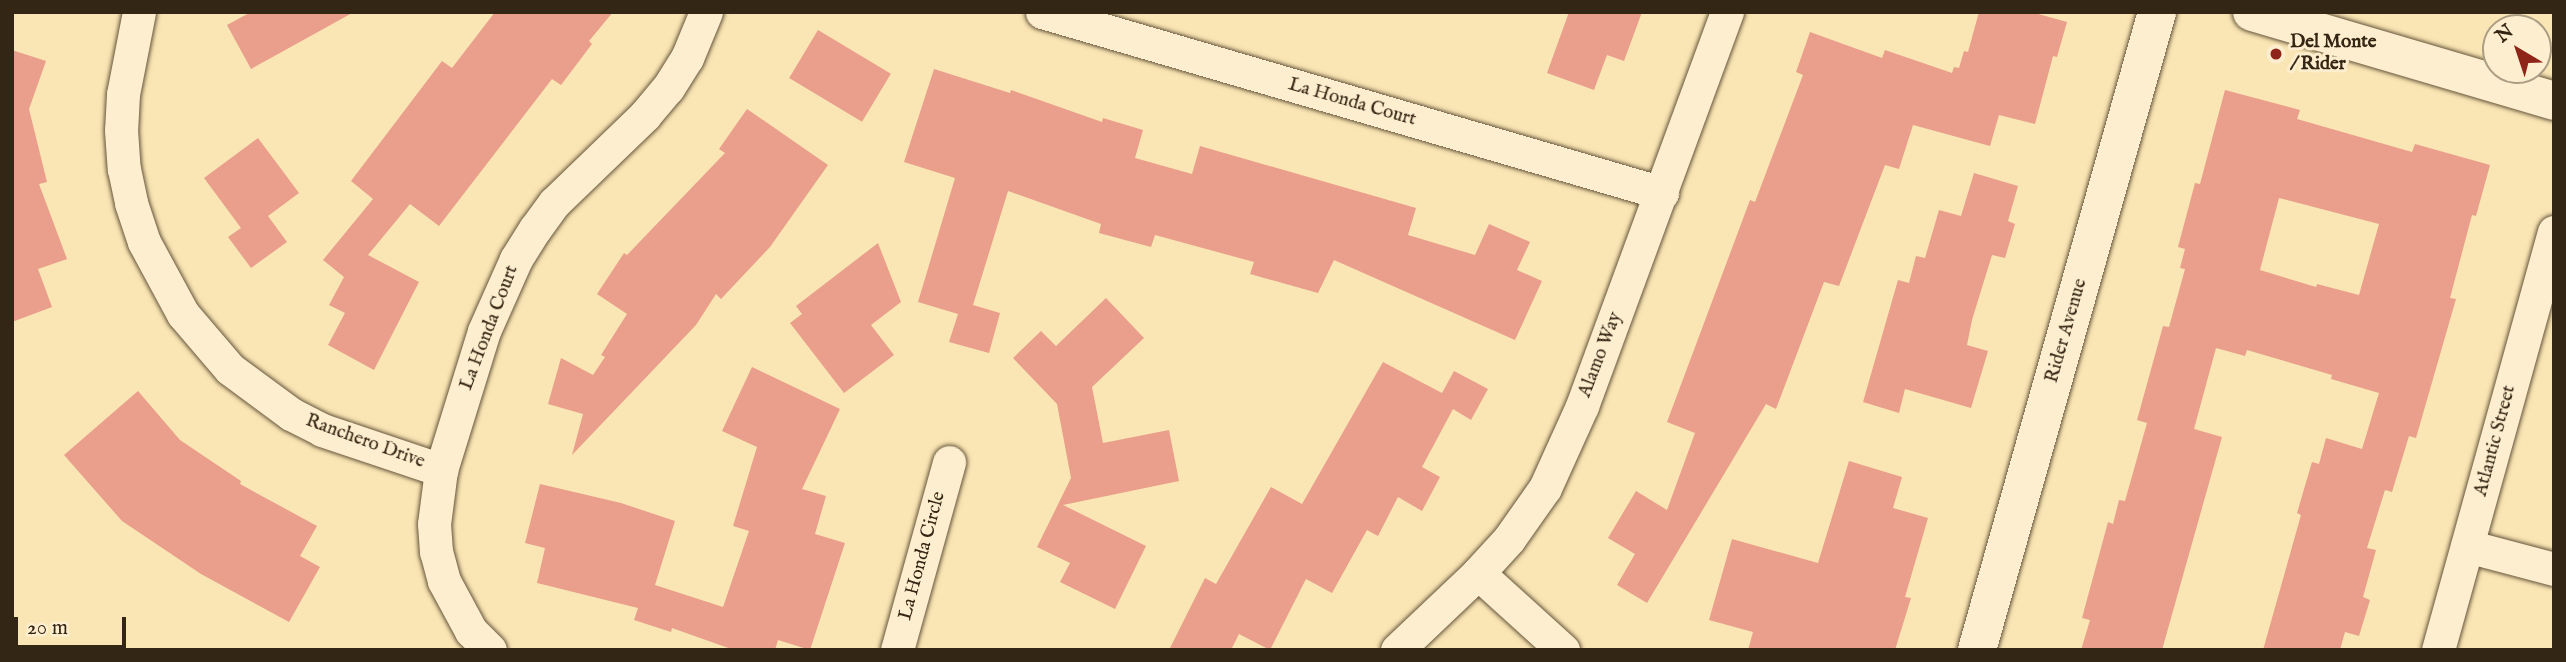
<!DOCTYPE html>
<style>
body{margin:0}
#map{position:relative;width:2566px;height:662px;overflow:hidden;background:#fae5b4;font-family:"IM FELL English",serif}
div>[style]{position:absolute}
.building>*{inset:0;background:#e99f8b;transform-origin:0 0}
.roads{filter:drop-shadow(0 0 2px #65563c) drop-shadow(0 0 2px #65563c)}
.minor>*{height:33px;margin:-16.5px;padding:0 16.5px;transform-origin:16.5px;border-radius:16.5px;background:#fceece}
.tertiary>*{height:38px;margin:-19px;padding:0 19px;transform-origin:19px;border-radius:19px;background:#fceece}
.dots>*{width:19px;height:19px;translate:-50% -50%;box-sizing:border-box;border:4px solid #fceece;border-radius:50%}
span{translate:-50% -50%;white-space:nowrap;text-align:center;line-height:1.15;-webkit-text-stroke:6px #fceece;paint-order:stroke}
.poi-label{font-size:19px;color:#332614;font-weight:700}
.left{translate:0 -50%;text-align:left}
.street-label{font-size:19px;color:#332614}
.frame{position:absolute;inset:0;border:14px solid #332614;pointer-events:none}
.north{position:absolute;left:2482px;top:14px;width:70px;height:70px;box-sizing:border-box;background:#fceece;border:2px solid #ac9e84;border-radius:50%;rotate:321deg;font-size:19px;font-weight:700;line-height:28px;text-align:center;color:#332614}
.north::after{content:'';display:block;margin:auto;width:24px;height:32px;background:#8f2418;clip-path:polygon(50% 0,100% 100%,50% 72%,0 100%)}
.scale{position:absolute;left:14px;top:617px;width:112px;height:32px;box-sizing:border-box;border:4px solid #332614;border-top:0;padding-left:9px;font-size:21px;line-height:24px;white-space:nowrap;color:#332614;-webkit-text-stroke:5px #fceece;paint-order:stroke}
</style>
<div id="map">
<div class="building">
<div style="clip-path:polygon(251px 12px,354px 12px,251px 69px,227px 25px)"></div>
<div style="clip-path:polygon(495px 12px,613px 12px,589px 41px,592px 44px,561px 85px,552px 79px,439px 226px,410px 204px,368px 255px,419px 282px,374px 370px,328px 345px,345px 313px,329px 305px,344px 277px,323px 260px,373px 199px,351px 181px,442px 61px,452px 68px)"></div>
<div style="clip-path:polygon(1569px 12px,1642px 12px,1624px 61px,1607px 55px,1594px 90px,1547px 73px)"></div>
<div style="clip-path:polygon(1979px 12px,2031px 12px,2067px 22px,2057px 57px,2053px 56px,2035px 124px,1999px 115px,1990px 146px,1913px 125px,1899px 169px,1885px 165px,1839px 286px,1824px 282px,1776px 409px,1766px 404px,1647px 603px,1617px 585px,1635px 554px,1608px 538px,1636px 491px,1667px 510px,1695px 433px,1667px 422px,1750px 200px,1755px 202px,1803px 75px,1796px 72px,1810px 32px,1882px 58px,1885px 50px,1952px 73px,1954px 67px,1959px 68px,1964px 51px,1968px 52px)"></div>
<div style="left:818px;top:30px;width:85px;height:56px;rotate:31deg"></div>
<div style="clip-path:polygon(12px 50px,46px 61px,29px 109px,47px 182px,39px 184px,67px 259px,38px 269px,52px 307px,12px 322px)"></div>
<div style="clip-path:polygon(934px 69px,1010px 93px,1011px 90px,1102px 122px,1103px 118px,1143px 130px,1135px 158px,1192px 174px,1200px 146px,1416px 208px,1408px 235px,1475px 255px,1489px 224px,1530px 242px,1517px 270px,1542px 281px,1515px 340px,1334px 260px,1318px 293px,1250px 274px,1254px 262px,1155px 235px,1151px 247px,1099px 233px,1101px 224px,1008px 191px,973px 305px,1000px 313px,989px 353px,949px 342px,958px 314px,918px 302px,955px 178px,904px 162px)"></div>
<div style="clip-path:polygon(evenodd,2225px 90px,2300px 110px,2297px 119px,2412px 152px,2415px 144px,2490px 165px,2476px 216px,2472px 215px,2450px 298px,2456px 299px,2416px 438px,2409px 436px,2392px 492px,2385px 490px,2367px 548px,2376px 550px,2363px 597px,2370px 600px,2359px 636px,2345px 632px,2340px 650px,2263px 650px,2301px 515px,2297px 513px,2312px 462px,2319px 464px,2326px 438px,2362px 449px,2379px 393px,2331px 379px,2332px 375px,2247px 350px,2245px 356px,2216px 348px,2194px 429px,2222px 437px,2162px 650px,2081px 650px,2090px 620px,2082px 618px,2108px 522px,2113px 524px,2119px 500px,2125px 501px,2147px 423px,2137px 420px,2163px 326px,2169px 327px,2185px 269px,2180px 268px,2185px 249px,2178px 247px,2195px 183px,2200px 184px,2225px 90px,2279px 198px,2379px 224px,2359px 295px,2317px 284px,2316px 287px,2260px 270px,2279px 198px)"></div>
<div style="clip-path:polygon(747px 109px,828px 165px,770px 247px,721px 299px,716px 294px,696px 325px,572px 455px,583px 414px,548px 404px,561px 358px,593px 375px,605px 357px,601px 355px,627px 314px,597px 294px,624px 253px,627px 255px,725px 153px,719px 149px)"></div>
<div style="clip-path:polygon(258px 138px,299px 193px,268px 216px,287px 242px,251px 268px,228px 237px,241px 228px,204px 178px)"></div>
<div style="clip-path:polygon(1974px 173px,2018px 186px,2008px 221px,2015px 224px,2005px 258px,1992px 255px,1972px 320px,1967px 345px,1988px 351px,1971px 408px,1905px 389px,1899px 413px,1863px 402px,1898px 280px,1909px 283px,1916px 256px,1925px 258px,1939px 210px,1961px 216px)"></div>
<div style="clip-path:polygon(878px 243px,901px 302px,871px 325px,894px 355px,844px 393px,790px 323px,802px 314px,796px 306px)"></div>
<div style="clip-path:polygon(1106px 298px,1144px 338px,1092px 387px,1103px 443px,1169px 430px,1179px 481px,1063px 505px,1146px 546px,1115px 609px,1060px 582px,1070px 563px,1037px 547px,1071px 478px,1057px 404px,1013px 358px,1041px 331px,1056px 346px)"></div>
<div style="clip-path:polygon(1383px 362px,1442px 393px,1454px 371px,1488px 389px,1471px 420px,1453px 409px,1422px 467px,1440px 477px,1422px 511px,1398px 497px,1378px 536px,1367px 530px,1332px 593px,1306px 579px,1270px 650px,1239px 634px,1231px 650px,1169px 650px,1205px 578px,1216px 584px,1271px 487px,1302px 504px)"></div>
<div style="clip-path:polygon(752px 367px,840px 409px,802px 489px,826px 496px,815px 534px,845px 543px,810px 650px,778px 640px,775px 650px,734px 650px,672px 628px,671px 632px,634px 620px,638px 608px,537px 583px,545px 548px,525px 543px,540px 484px,621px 503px,675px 521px,655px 585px,723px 607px,749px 531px,733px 526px,757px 447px,722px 431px)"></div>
<div style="clip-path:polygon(138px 391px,180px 440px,241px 481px,240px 484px,317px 526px,300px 556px,320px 567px,289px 622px,201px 574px,122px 521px,64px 455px)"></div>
<div style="clip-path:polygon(1849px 461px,1902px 477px,1893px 508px,1928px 518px,1905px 597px,1911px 598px,1895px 650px,1748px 650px,1753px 632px,1709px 620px,1732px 539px,1818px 563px)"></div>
</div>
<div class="roads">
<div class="minor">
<div style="left:139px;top:12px;width:84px;rotate:101deg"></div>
<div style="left:123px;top:94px;width:36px;rotate:93deg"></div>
<div style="left:121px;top:130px;width:39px;rotate:86deg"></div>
<div style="left:124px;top:169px;width:35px;rotate:78deg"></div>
<div style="left:131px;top:203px;width:41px;rotate:71.6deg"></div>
<div style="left:144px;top:242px;width:82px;rotate:61.6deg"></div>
<div style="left:183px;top:314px;width:72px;rotate:49.5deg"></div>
<div style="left:230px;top:369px;width:76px;rotate:36.4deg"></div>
<div style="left:291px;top:414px;width:35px;rotate:27deg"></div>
<div style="left:322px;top:430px;width:126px;rotate:18.6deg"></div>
<div style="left:1042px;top:12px;width:646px;rotate:16.27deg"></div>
<div style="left:2467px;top:546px;width:90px;rotate:14.8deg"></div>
<div style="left:1478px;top:573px;width:115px;rotate:42.2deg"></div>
<div style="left:490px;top:650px;width:27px;rotate:-135deg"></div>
<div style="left:471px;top:631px;width:57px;rotate:-118.4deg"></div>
<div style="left:444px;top:581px;width:30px;rotate:-105deg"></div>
<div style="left:436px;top:552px;width:28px;rotate:-94deg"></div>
<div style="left:434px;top:524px;width:54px;rotate:-82.6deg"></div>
<div style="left:441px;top:470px;width:145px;rotate:-72.8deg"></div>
<div style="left:484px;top:331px;width:79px;rotate:-66deg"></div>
<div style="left:516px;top:259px;width:36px;rotate:-58deg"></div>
<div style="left:535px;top:229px;width:32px;rotate:-54deg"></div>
<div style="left:554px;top:203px;width:127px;rotate:-44deg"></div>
<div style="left:645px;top:115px;width:35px;rotate:-50deg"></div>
<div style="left:668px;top:88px;width:36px;rotate:-58deg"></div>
<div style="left:687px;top:58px;width:50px;rotate:-67.6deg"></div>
<div style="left:897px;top:650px;width:195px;rotate:-74.5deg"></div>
<div style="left:1397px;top:650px;width:112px;rotate:-43.5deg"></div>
<div style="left:1478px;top:573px;width:46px;rotate:-47.6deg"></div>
<div style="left:1509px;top:539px;width:62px;rotate:-54.8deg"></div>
<div style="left:1545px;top:488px;width:90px;rotate:-65.7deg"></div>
<div style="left:1582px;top:406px;width:420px;rotate:-69.8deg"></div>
<div style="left:2438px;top:650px;width:434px;rotate:-74.5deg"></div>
</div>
<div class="tertiary">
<div style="left:2252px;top:12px;width:315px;rotate:16.4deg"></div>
<div style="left:1977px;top:650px;width:663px;rotate:-74.24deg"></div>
</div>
</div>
<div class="dots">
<div style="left:2276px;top:54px;background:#8f2418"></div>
</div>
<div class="poi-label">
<span class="left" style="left:2290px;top:54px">Del Monte<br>/ Rider</span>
</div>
<div class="street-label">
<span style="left:1352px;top:103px;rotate:16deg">La Honda Court</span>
<span style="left:490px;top:328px;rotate:-69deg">La Honda Court</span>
<span style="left:2067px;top:331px;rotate:-74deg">Rider Avenue</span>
<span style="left:1601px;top:355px;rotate:-69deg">Alamo Way</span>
<span style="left:2496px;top:441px;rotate:-75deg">Atlantic Street</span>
<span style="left:365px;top:442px;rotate:20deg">Ranchero Drive</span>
<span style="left:923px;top:556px;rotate:-75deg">La Honda Circle</span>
</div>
<div class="frame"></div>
<div class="north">N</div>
<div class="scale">20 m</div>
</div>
